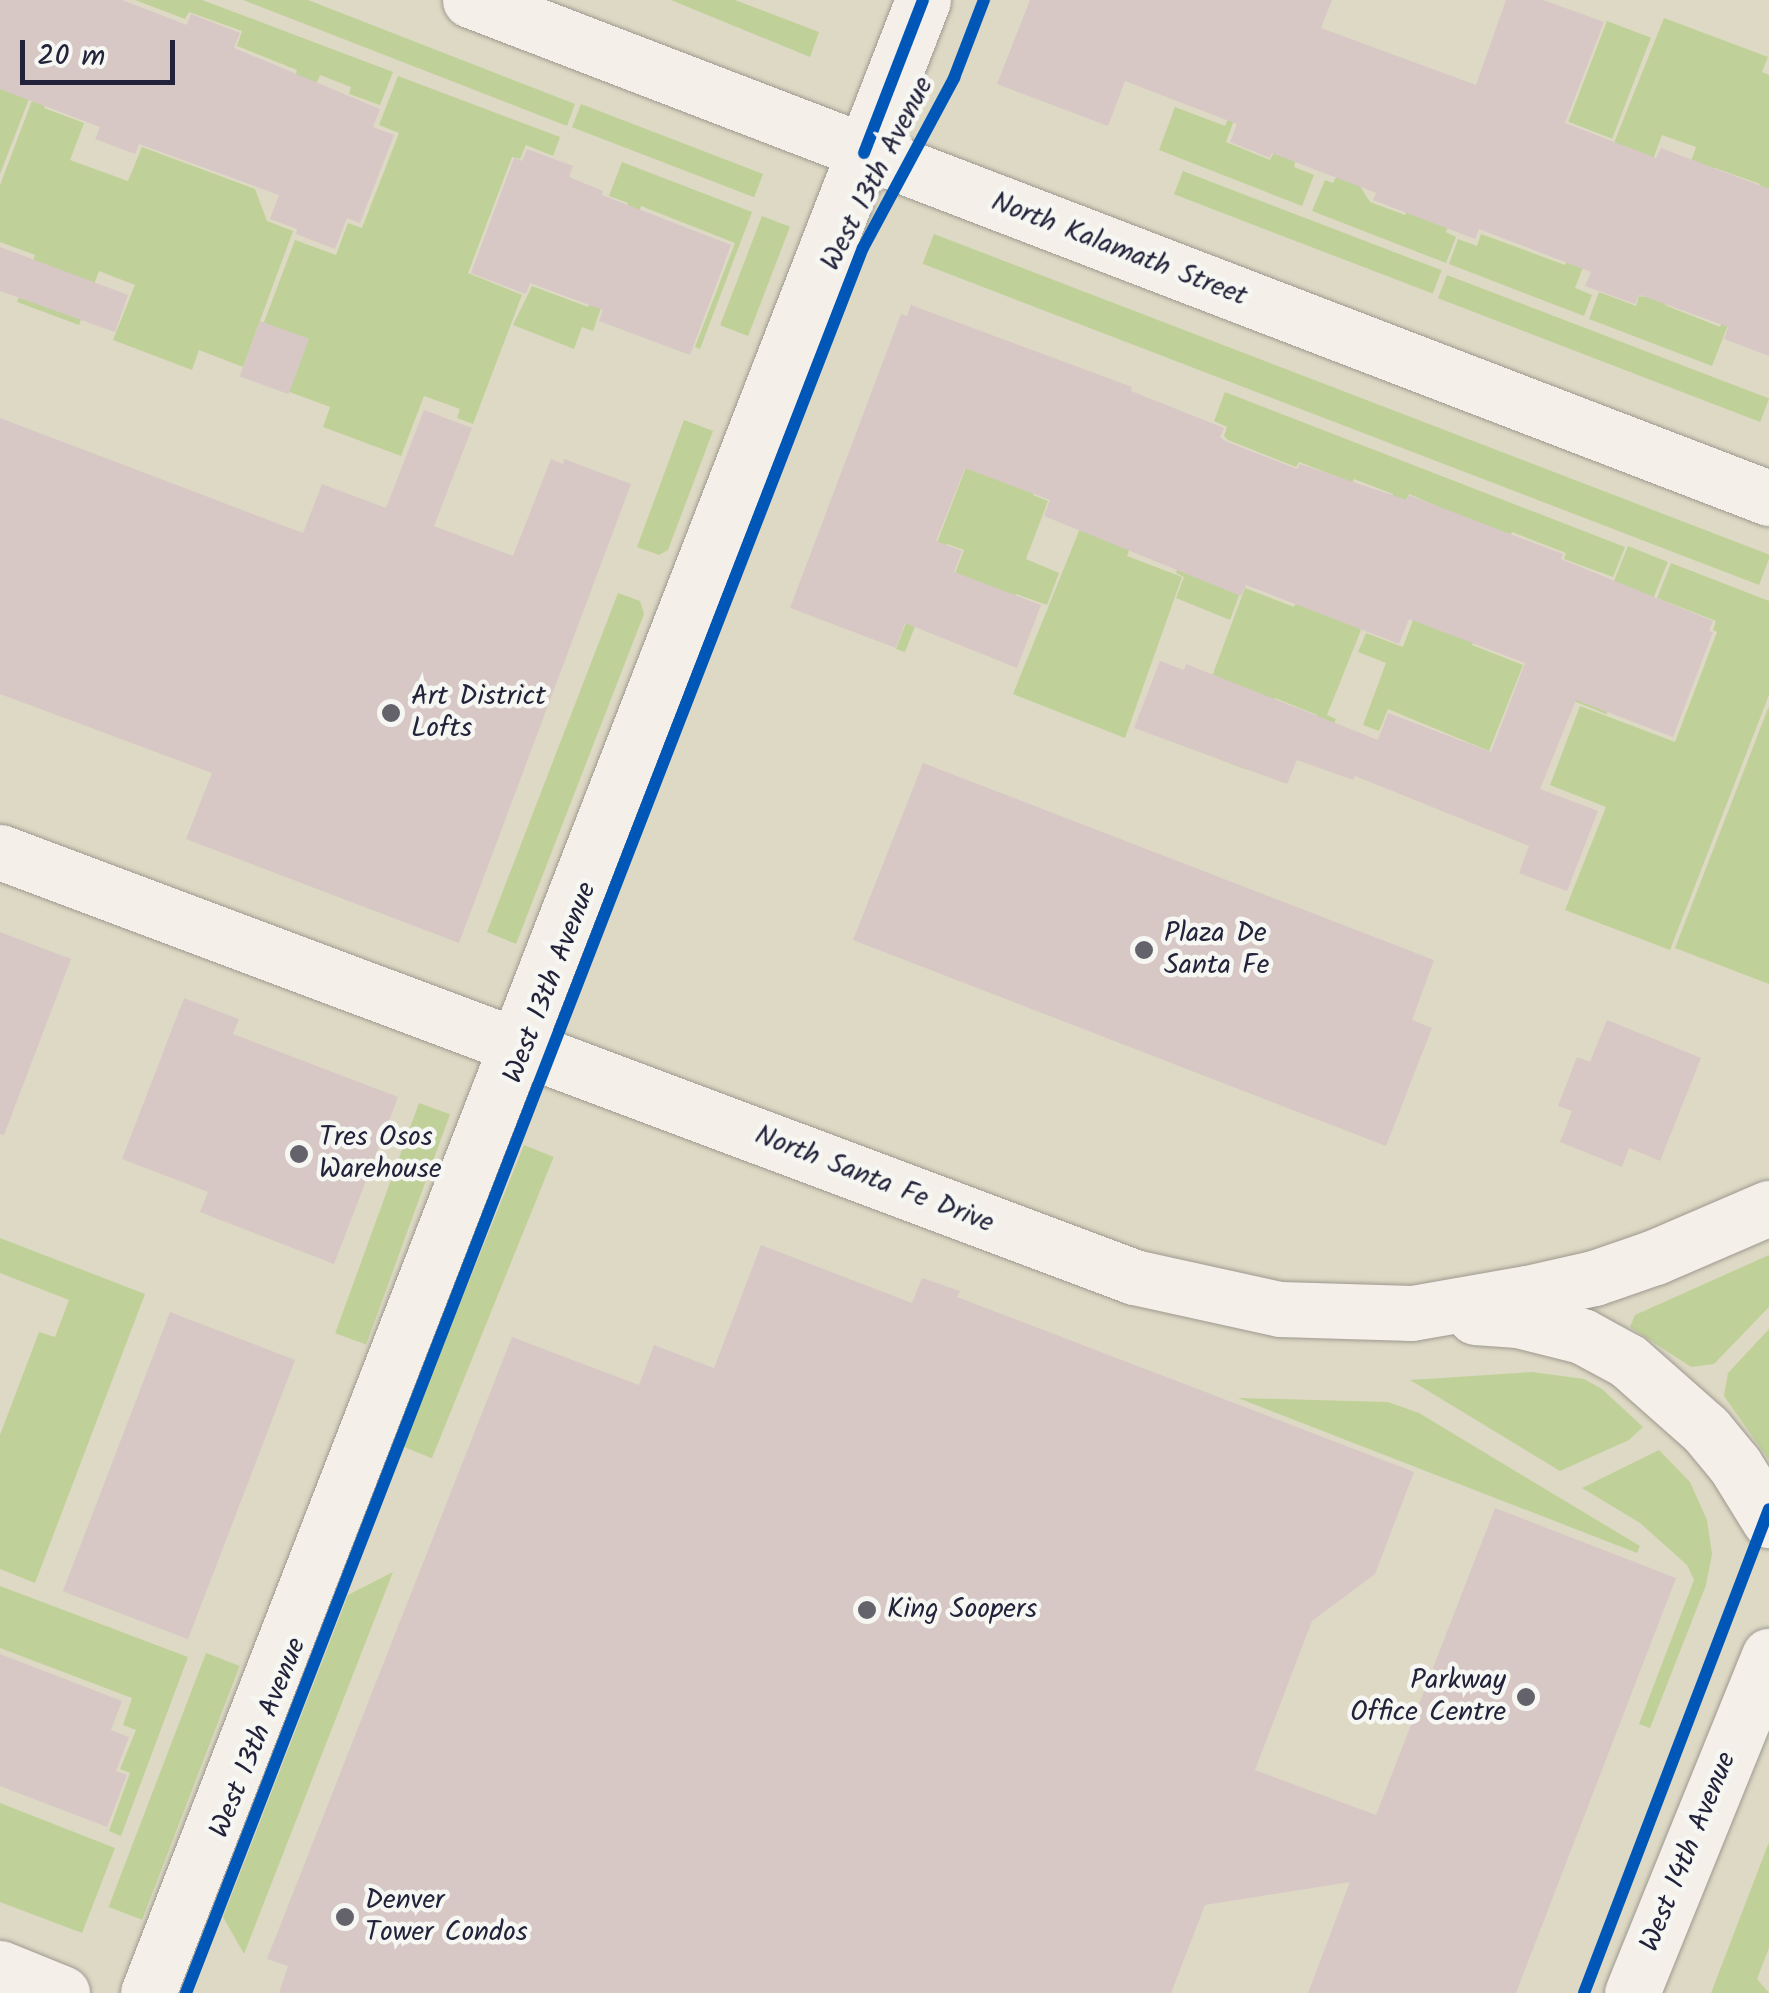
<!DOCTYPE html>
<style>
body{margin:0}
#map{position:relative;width:1769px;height:1993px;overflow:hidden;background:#ded9c4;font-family:Kalam,sans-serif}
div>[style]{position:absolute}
.green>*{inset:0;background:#bfd199;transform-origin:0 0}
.building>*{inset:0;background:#d7c8c6;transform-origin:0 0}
.roads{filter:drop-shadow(0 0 2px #9c9990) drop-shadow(0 0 2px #9c9990)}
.secondary>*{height:55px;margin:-27.5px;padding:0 27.5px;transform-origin:27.5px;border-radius:27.5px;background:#f4f0e9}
.cycleway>*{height:12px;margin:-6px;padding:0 6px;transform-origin:6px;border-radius:6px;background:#0057b8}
.dots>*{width:28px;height:28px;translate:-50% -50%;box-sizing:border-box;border:5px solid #f6f6f2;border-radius:50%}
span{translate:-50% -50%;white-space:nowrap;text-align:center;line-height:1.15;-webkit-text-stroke:9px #f6f6f2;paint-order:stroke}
.street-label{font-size:28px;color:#22223b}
.poi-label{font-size:28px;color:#22223b}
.left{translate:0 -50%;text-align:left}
.right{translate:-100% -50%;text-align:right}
.scale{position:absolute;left:20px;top:40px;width:155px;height:45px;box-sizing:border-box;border:5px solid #22223b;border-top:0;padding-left:12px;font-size:30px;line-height:35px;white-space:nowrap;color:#22223b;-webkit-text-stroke:8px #f6f6f2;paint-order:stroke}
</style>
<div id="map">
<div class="green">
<div style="clip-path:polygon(135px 0,202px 0,393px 72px,380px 105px,349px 94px,351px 87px,320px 75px,316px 85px,295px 77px,297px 70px,237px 46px,242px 31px,189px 12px,185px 19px)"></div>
<div style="clip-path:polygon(243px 0,308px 0,575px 104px,567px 126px)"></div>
<div style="clip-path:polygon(671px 0,735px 0,819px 32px,810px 57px)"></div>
<div style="clip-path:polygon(1664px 18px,1768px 57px,1762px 72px,1769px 75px,1769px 197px,1758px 193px,1760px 184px,1715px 168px,1665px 305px,1720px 327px,1725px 315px,1731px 317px,1712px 366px,1589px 319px,1599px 292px,1636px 306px,1639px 296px,1644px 297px,1696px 147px,1662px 135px,1645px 181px,1620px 172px,1575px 288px,1592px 295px,1584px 316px,1449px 264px,1458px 239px,1477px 246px,1481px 234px,1565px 265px)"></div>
<div style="left:1607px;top:21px;width:47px;height:108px;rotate:21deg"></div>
<div style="clip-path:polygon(398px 76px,560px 137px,553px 156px,526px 145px,520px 159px,512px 157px,468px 273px,522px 295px,473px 424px,457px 418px,460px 409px,424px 396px,401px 456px,323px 427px,330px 407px,244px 375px,295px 240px,336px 255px,348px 223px,362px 228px,399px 133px,379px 125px)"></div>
<div style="clip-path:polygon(0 88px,29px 99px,0 174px)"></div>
<div style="clip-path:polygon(36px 90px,49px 95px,44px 108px,84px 123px,70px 160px,128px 181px,142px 147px,255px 189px,267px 221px,293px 231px,243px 367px,199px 350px,192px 370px,113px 340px,135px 285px,99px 271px,79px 325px,17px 302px,35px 255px,0 242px,0 185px)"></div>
<div style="left:581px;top:104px;width:195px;height:25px;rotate:21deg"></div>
<div style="clip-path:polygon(1175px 107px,1225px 126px,1233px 107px,1238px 109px,1226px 142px,1270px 160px,1275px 150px,1296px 159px,1294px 167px,1314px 175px,1302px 206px,1159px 150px)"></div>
<div style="clip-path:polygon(622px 162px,752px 212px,700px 349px,695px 347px,735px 243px,641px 206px,615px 272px,603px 267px,628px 203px,609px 196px)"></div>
<div style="clip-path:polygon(1349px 169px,1370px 202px,1405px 215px,1422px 171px,1450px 221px,1446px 232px,1456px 237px,1446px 263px,1312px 211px,1325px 180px,1333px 183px,1338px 173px)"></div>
<div style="left:1183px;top:171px;width:277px;height:25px;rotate:21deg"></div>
<div style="left:762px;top:216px;width:30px;height:117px;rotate:21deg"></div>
<div style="left:934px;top:234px;width:896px;height:32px;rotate:21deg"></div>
<div style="left:1447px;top:275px;width:345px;height:25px;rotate:21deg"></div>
<div style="clip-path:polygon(598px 281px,609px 285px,593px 331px,582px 327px,574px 349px,513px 325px,532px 286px,588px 307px)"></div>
<div style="clip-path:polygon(1225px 392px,1625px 547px,1613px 577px,1564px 559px,1566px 553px,1512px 532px,1509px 538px,1409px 494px,1402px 509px,1390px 504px,1393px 494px,1354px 479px,1349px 489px,1338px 477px,1299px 462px,1296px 467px,1228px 440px,1224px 436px,1227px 427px,1214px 421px)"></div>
<div style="clip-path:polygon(684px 420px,713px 431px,668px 550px,659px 555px,637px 547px)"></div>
<div style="clip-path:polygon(1226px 443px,1247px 574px,1230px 620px,1176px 598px,1184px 577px,1176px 573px)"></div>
<div style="clip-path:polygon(970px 457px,1037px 483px,1033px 495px,1048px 501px,1026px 559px,1059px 573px,1047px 605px,1016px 594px,1005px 623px,954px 576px,964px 550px,947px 544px,905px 652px,896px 649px)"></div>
<div style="clip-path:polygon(1092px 499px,1141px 518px,1127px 556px,1182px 577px,1125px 738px,1013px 694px)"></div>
<div style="left:1628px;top:546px;width:43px;height:164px;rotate:22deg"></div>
<div style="clip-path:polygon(1671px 563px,1769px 601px,1769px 695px,1670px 950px,1565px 910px,1606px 807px,1550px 785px,1580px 706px,1675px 742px,1717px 632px,1713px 630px,1716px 621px,1657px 598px)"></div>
<div style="clip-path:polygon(1303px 585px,1361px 630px,1327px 715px,1336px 719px,1318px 766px,1300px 759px,1317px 715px,1275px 698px,1247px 770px,1186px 746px,1245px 588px,1294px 607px)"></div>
<div style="clip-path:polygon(618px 593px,640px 601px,644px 614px,516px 944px,487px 932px)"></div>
<div style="clip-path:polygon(1422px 596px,1481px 621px,1472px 645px,1523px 665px,1489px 751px,1388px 709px,1379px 731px,1363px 725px,1386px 663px,1358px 652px,1366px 633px,1403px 647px)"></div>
<div style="clip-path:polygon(1769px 706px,1769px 984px,1675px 948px)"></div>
<div style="left:419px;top:1103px;width:33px;height:245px;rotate:20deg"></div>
<div style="left:524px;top:1145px;width:32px;height:325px;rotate:22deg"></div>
<div style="clip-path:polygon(0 1238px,145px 1294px,35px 1583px,0 1569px,0 1435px,39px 1332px,55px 1337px,69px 1300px,0 1273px)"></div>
<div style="clip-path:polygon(1769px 1255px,1769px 1307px,1714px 1364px,1691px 1367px,1630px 1327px,1635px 1315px)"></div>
<div style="clip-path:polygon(1769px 1329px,1769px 1460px,1724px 1396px,1728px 1373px)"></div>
<div style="clip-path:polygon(1532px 1372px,1584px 1379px,1602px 1389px,1643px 1427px,1629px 1440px,1560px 1471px,1410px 1380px)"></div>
<div style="clip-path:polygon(1238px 1398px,1388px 1402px,1419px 1413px,1640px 1546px,1637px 1553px)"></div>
<div style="clip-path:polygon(1659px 1450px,1690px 1482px,1707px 1520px,1712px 1554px,1706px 1585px,1650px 1728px,1639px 1724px,1694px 1580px,1687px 1565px,1640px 1523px,1582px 1488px)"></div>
<div style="clip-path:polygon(393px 1572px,244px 1954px,223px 1917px,348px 1595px)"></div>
<div style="clip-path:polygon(0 1586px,188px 1657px,121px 1836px,109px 1831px,130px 1773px,120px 1769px,136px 1730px,123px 1725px,132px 1698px,0 1648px)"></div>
<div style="left:206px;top:1653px;width:36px;height:272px;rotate:21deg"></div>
<div style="clip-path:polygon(0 1803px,115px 1848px,82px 1933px,0 1902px)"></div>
<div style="clip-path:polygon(1769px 1842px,1769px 1948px,1757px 1979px,1769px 1993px,1711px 1993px)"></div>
</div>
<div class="building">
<div style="clip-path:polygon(0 0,122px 0,187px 25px,191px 14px,240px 33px,234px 48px,380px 109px,373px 127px,394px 135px,360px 223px,347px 218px,335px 249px,296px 234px,297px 229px,270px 219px,279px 195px,139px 144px,135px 154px,95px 139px,100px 127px,0 89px)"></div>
<div style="clip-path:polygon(1030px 0,1332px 0,1321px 28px,1476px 85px,1506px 0,1543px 0,1604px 22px,1565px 123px,1656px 158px,1661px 148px,1769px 189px,1769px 356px,1724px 339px,1728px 327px,1643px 296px,1639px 295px,1635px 304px,1585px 286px,1591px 272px,1479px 229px,1475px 239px,1373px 200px,1376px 193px,1272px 153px,1270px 158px,1230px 142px,1237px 124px,1125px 81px,1108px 126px,997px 84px)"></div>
<div style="clip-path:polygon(527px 149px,573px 166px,569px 177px,603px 191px,602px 195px,731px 245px,690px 355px,599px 321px,603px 310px,530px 283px,526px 294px,471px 273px,514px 158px,522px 161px)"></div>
<div style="clip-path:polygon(0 247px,128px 295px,115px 332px,0 291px)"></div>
<div style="clip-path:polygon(911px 305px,1132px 387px,1131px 391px,1224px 428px,1220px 437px,1225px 441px,1297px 469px,1300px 464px,1407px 500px,1408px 495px,1563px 554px,1561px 559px,1713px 621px,1709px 631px,1713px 632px,1673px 737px,1576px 700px,1540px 789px,1598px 811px,1567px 891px,1519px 873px,1529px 846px,1355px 776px,1353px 780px,1297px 760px,1287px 784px,1134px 728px,1160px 661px,1184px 670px,1186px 664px,1378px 740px,1388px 713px,1491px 752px,1525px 663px,1409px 619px,1399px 644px,1246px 585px,1241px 596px,1044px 516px,1050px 500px,965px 468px,936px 541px,962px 551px,954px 572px,1041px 605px,1017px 668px,905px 623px,896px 648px,790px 608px,901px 314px,907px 316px)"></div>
<div style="left:260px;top:321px;width:52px;height:59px;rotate:20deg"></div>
<div style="clip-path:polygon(424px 410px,472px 428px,434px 526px,513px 556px,551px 459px,563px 464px,564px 459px,631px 484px,459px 943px,186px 839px,212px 773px,0 694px,0 418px,303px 533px,322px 484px,386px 508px)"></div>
<div style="clip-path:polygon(923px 763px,1434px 960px,1412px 1020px,1432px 1028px,1386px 1146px,853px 940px)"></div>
<div style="clip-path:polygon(0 932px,71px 959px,4px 1135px,0 1134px)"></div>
<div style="clip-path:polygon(184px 998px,239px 1019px,233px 1034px,398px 1097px,334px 1264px,200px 1212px,208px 1192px,122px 1159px)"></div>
<div style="clip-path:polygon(1607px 1020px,1701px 1058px,1660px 1161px,1629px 1148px,1622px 1167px,1560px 1142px,1572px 1111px,1558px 1106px,1577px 1057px,1590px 1062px)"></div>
<div style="clip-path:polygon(761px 1245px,912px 1303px,922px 1278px,960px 1291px,957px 1297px,1414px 1472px,1375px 1574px,1312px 1621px,1255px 1770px,1376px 1815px,1495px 1508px,1676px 1578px,1516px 1993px,1308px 1993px,1350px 1882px,1205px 1905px,1171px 1993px,279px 1993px,288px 1966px,267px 1959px,512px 1337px,639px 1385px,654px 1345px,714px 1368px)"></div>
<div style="left:170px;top:1312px;width:134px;height:299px;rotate:21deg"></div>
<div style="clip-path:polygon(0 1654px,122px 1701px,111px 1730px,129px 1737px,116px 1771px,127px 1775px,107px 1827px,0 1786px)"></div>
</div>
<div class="roads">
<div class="secondary">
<div style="left:470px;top:0;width:1391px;rotate:20.98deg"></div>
<div style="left:0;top:852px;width:1211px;rotate:20.54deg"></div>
<div style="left:1134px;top:1277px;width:149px;rotate:12.4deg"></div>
<div style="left:1280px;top:1309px;width:132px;rotate:1.7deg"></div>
<div style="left:1412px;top:1313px;width:117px;rotate:-9.9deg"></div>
<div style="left:1527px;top:1293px;width:69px;rotate:-12.6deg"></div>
<div style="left:1594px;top:1278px;width:65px;rotate:-19deg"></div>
<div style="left:1655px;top:1257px;width:124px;rotate:-23.3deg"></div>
<div style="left:1475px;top:1317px;width:43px;rotate:4deg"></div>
<div style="left:1518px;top:1320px;width:66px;rotate:14deg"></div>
<div style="left:1582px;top:1336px;width:52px;rotate:28.5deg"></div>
<div style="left:1628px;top:1361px;width:104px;rotate:41.5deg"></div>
<div style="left:1706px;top:1430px;width:45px;rotate:50.4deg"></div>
<div style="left:1735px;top:1465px;width:65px;rotate:58.3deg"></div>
<div style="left:0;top:1968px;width:67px;rotate:22deg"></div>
<div style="left:148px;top:1993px;width:2138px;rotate:-68.75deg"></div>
<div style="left:1632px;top:1993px;width:364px;rotate:-67.9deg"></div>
</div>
</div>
<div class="cycleway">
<div style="left:864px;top:153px;width:164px;rotate:-68.9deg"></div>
<div style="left:186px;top:1993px;width:1872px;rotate:-68.8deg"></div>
<div style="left:863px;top:248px;width:193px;rotate:-61.8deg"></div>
<div style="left:954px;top:78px;width:84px;rotate:-69deg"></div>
<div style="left:1584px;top:1993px;width:518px;rotate:-69.08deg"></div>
</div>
<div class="dots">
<div style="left:391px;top:713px;background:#64626b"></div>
<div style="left:1144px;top:950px;background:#64626b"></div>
<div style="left:299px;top:1154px;background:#64626b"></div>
<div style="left:867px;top:1610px;background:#64626b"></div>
<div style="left:1526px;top:1697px;background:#64626b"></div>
<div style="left:345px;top:1917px;background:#64626b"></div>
</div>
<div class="street-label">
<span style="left:878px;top:174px;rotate:-63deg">West 13th Avenue</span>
<span style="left:1119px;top:250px;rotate:21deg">North Kalamath Street</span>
<span style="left:551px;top:983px;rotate:-69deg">West 13th Avenue</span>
<span style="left:874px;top:1180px;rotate:21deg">North Santa Fe Drive</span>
<span style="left:259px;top:1738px;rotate:-68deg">West 13th Avenue</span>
<span style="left:1689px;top:1852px;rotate:-68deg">West 14th Avenue</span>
</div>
<div class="poi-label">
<span class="left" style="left:411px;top:713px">Art District<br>Lofts</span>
<span class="left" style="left:1164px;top:950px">Plaza De<br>Santa Fe</span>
<span class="left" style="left:319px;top:1154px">Tres Osos<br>Warehouse</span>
<span class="left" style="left:887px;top:1610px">King Soopers</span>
<span class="right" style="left:1506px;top:1697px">Parkway<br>Office Centre</span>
<span class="left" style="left:365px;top:1917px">Denver<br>Tower Condos</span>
</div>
<div class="scale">20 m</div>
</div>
